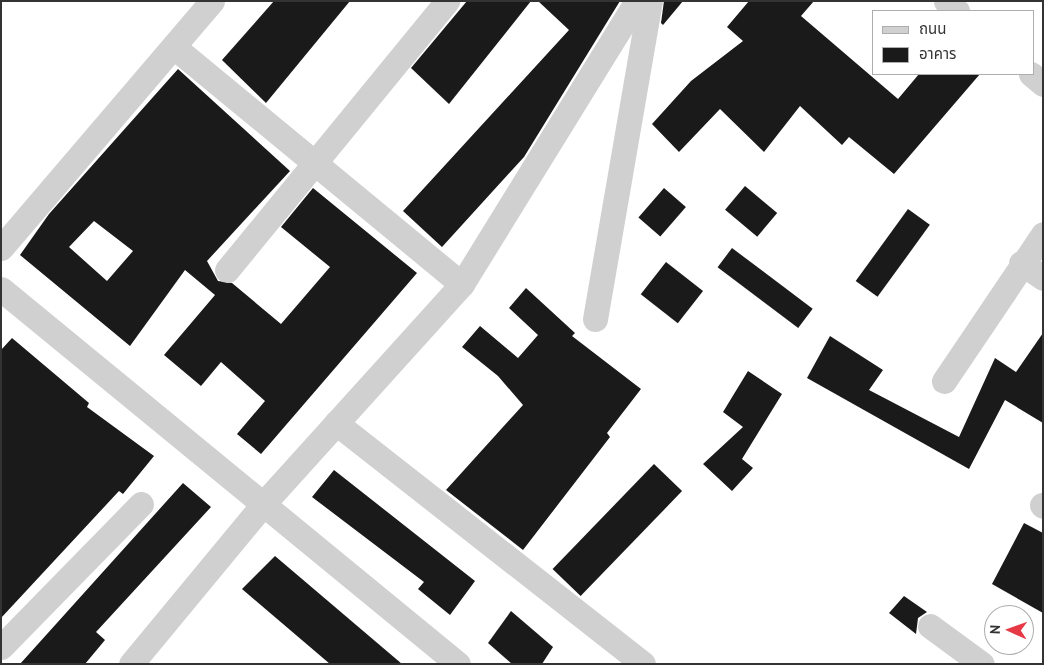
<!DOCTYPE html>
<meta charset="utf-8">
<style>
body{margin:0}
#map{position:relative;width:1044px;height:665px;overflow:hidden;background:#fff;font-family:"PT Sans","Noto Sans Thai",sans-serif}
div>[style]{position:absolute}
.building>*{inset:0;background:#1a1a1a;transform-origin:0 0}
.minor>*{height:25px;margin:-12.5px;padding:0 12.5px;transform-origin:12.5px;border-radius:12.5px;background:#d0d0d0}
span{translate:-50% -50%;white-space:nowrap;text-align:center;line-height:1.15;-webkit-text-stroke:5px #fff;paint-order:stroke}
.frame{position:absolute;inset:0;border:2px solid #333;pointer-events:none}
.legend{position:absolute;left:872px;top:10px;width:162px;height:65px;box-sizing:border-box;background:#fff;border:1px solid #adadad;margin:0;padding:6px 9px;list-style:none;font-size:15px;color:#333}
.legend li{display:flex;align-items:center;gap:10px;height:25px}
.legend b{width:25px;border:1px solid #adadad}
.north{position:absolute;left:984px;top:605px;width:50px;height:50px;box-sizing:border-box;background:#fff;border:1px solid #adadad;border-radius:50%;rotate:272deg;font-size:14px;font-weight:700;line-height:20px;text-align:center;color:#333}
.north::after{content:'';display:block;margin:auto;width:18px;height:22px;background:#e63946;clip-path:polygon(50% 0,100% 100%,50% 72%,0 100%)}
</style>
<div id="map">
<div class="building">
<div style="clip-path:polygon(274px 1px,350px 1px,266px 103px,222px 60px)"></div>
<div style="clip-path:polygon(467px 1px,531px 1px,449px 104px,411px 68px)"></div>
<div style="clip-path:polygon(538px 1px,620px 1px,524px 157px,442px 247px,403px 211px,569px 30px)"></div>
<div style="clip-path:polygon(664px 1px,683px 1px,663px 25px,661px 23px)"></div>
<div style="clip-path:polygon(749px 1px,814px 1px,801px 16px,898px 99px,919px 74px,980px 74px,894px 174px,849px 137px,842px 145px,800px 106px,764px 152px,720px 109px,679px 152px,652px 124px,691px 81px,743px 41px,727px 27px)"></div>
<div style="clip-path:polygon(evenodd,178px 69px,290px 171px,207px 261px,218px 281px,232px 283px,281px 324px,330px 267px,281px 227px,313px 188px,417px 273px,261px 454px,237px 434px,265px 401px,221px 362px,201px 386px,164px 355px,215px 295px,185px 270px,130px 346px,20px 255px,49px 214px,178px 69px,94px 221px,133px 251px,107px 281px,69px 247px,94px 221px)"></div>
<div style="left:745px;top:186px;width:42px;height:31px;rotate:40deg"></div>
<div style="left:664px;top:188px;width:29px;height:39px;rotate:41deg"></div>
<div style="left:908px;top:209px;width:27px;height:89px;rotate:36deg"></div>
<div style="left:732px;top:248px;width:101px;height:24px;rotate:37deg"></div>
<div style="left:666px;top:262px;width:47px;height:41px;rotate:38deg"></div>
<div style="clip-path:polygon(526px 288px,575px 333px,572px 336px,641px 389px,607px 433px,610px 437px,523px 550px,446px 490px,523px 405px,498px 376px,462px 347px,480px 326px,518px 358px,538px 335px,509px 308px)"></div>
<div style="clip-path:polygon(1043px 333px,1043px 423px,1005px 400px,969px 469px,807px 378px,830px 336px,883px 370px,869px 390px,959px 437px,995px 358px,1016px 372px)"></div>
<div style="clip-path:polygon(12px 338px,89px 403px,87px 407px,154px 456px,123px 494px,119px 491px,1px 618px,1px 350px)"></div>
<div style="clip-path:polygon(748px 371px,782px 394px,742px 459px,753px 468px,732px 491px,703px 464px,743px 427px,723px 412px)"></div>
<div style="left:654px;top:464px;width:39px;height:146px;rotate:44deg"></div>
<div style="clip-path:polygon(334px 470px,475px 581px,450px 615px,418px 589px,424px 582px,312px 497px)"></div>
<div style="clip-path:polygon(183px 483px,211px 507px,96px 632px,105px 640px,85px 664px,20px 664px)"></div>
<div style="clip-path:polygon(1024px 523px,1043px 533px,1043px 613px,992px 584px)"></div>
<div style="clip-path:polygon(275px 556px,402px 664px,330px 664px,242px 589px)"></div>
<div style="clip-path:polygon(904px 596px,927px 612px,918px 618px,916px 634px,889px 613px)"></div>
<div style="clip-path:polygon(511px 611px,553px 647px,542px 664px,512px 664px,488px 643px)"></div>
</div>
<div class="minor">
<div style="left:946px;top:1px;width:15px;rotate:42deg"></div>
<div style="left:174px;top:47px;width:373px;rotate:39.5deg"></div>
<div style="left:1031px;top:74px;width:16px;rotate:40deg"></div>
<div style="left:1px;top:248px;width:325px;rotate:-49.5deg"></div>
<div style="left:1021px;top:263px;width:27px;rotate:34deg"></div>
<div style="left:227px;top:270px;width:348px;rotate:-50.7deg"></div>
<div style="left:1px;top:289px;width:591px;rotate:39.37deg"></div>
<div style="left:595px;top:319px;width:323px;rotate:-80.2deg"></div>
<div style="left:944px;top:381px;width:177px;rotate:-56deg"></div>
<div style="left:336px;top:423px;width:390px;rotate:38.1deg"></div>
<div style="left:1042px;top:505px;width:1px;rotate:45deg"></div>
<div style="left:930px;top:626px;width:64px;rotate:36.2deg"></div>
<div style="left:1px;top:647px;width:200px;rotate:-45.6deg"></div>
<div style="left:131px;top:664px;width:210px;rotate:-50.4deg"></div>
<div style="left:265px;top:502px;width:294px;rotate:-47.9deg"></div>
<div style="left:462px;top:284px;width:333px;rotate:-58.3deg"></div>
</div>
<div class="frame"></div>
<ul class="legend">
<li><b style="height:6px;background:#d0d0d0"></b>ถนน</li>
<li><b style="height:14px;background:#1a1a1a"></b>อาคาร</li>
</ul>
<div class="north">N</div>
</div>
